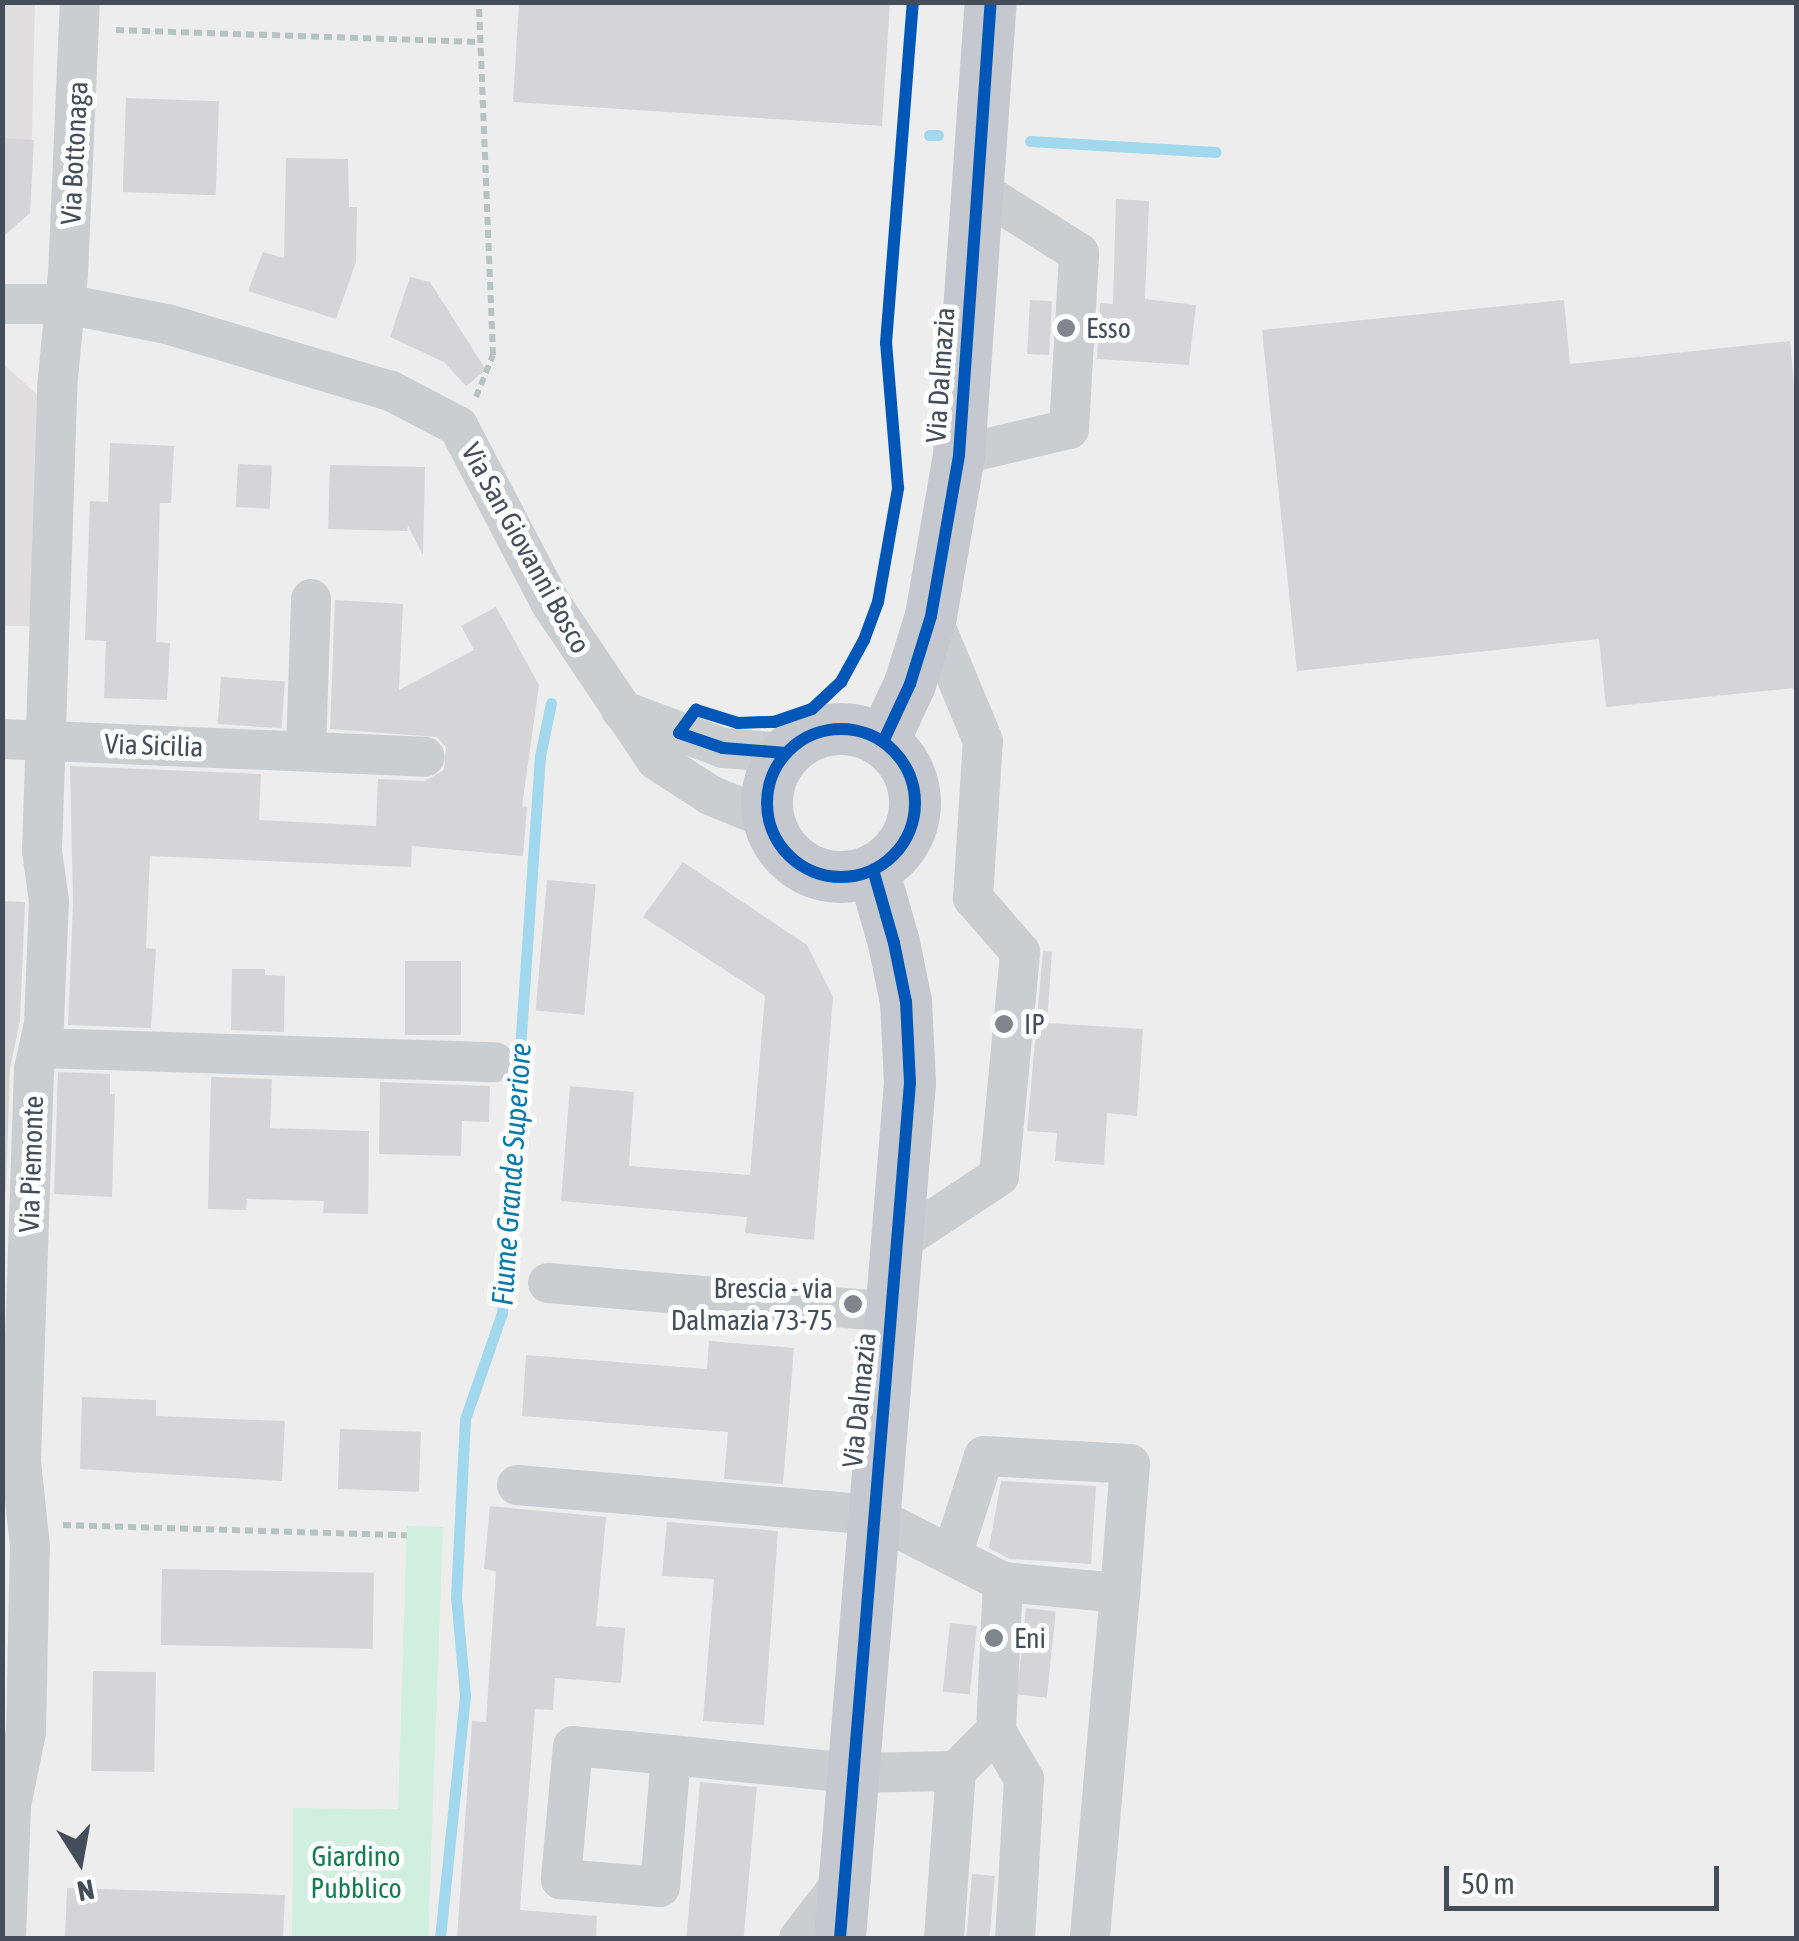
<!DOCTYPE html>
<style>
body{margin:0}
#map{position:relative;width:1799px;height:1941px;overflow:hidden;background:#eeeded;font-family:"Asap Condensed",sans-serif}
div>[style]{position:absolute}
.education>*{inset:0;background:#e0dedf}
.green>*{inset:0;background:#d0efde}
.stream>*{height:11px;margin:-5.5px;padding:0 5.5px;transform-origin:5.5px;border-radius:5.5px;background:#a2d8ee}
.building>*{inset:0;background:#d5d5d7;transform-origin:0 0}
.path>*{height:6px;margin-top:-3px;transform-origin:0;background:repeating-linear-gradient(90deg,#b6c3c1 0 8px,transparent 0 13px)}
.minor>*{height:40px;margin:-20px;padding:0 20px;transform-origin:20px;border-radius:20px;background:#caced1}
.major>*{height:52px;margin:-26px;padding:0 26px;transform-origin:26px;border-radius:26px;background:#c5c8ce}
.major>.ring{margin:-26px;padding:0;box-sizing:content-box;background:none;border:52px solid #c5c8ce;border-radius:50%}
.cycleway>*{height:12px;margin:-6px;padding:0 6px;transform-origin:6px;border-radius:6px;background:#0057b8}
.cycleway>.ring{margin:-6px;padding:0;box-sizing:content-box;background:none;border:12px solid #0057b8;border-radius:50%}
.dots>*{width:28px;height:28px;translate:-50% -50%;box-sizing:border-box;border:5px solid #fff;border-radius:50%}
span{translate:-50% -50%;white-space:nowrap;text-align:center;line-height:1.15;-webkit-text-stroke:10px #fff;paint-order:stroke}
.street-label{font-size:28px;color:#444e5a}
.poi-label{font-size:28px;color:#444e5a}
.left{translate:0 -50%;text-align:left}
.right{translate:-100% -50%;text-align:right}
.park-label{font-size:28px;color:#137d51}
.water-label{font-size:30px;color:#067aab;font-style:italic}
.frame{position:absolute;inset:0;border:5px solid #444e5a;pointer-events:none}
.north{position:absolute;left:30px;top:1811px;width:100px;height:100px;-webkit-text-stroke:8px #fff;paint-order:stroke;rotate:169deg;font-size:28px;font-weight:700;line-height:40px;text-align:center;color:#444e5a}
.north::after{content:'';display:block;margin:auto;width:35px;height:45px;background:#444e5a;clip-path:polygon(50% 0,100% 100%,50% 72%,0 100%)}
.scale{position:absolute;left:1444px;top:1866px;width:275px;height:45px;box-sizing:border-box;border:5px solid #444e5a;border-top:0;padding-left:12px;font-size:30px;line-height:35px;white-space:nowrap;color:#444e5a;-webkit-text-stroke:8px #fff;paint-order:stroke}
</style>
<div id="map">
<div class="education">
<div style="clip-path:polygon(3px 3px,35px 3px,30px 213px,3px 237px)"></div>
<div style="clip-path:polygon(3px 364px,39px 396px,36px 626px,3px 626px)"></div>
</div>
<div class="green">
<div style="clip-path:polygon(407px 1526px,443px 1527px,428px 1938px,292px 1938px,293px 1808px,398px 1809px)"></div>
</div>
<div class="stream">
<div style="left:929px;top:135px;width:9px"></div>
<div style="left:1030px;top:141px;width:186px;rotate:3.4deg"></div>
<div style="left:440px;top:1938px;width:244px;rotate:-84.1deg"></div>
<div style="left:465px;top:1695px;width:98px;rotate:-95.2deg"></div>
<div style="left:456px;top:1597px;width:178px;rotate:-87.1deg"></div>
<div style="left:465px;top:1419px;width:112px;rotate:-70.8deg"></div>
<div style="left:502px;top:1313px;width:558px;rotate:-86.1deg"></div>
<div style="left:540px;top:756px;width:54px;rotate:-78.3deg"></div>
</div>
<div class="building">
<div style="clip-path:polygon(519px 2px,890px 2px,882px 126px,513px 102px)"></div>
<div style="left:126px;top:98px;width:93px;height:94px;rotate:2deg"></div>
<div style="clip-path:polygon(2px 138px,34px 140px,30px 213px,2px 237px)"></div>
<div style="clip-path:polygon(286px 158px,348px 159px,349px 207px,357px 207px,356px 262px,336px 319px,248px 291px,263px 252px,284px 258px)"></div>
<div style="clip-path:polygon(1116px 199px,1149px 201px,1145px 299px,1196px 305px,1189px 365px,1097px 359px,1100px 303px,1113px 304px)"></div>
<div style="clip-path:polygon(410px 277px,430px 282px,486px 370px,466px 386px,444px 362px,390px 337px)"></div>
<div style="left:1030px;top:300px;width:22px;height:54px;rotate:3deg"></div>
<div style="clip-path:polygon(1564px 300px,1570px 364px,1790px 341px,1796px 405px,1796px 688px,1606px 707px,1599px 639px,1297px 671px,1262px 330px)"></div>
<div style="clip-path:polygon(110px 443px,174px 446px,171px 503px,160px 503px,156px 642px,170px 643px,167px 700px,104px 698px,106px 641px,85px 640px,90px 501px,108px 502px)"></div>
<div style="left:238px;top:464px;width:34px;height:43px;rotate:3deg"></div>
<div style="clip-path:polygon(330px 465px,425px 467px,423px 555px,408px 526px,407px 531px,328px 529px)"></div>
<div style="clip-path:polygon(335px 600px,403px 604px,399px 690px,474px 650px,461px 626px,496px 607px,539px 685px,522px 806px,527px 807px,523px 856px,412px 846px,411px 867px,150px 856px,146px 948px,156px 949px,151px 1028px,68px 1025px,73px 902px,70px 766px,261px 774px,259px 820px,376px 826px,378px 779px,425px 781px,444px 770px,446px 747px,437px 737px,330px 729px)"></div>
<div style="left:221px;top:677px;width:64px;height:47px;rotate:4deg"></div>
<div style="clip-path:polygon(683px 862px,807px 945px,833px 997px,814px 1240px,745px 1233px,747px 1217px,561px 1201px,570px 1086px,634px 1092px,629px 1166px,750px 1175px,765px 996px,643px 917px)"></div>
<div style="left:547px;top:880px;width:49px;height:131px;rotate:5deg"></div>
<div style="clip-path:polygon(2px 901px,25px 902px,20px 1021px,10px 1068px,6px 1192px,2px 1192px)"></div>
<div style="clip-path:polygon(1043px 951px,1052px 952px,1047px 1023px,1143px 1029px,1137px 1116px,1107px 1113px,1104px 1165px,1055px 1161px,1057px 1133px,1027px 1131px)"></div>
<div style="left:405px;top:961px;width:56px;height:74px"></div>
<div style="clip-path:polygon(232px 969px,265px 969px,265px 975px,285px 976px,284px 1032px,231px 1030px)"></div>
<div style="clip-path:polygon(58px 1072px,110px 1074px,110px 1094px,115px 1094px,112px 1197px,54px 1194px)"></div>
<div style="clip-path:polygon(211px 1077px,272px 1079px,270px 1128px,369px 1131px,368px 1214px,323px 1213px,324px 1201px,247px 1199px,246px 1210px,208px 1209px)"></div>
<div style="clip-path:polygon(380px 1082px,490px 1086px,489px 1122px,462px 1121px,461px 1156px,379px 1154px)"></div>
<div style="clip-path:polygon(709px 1341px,794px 1348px,783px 1484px,724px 1479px,728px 1432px,522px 1416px,526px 1355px,707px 1369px)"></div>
<div style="clip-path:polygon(82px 1397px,156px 1400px,156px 1416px,285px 1421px,282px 1481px,80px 1469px)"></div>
<div style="left:340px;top:1429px;width:81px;height:60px;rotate:2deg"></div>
<div style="clip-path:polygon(1001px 1481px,1096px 1486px,1091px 1564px,1010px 1559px,989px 1548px)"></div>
<div style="clip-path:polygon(490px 1506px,606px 1517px,596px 1626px,625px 1628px,621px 1683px,555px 1678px,553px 1710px,535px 1709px,520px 1910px,597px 1916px,596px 1938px,457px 1938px,472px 1721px,486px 1722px,496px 1571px,484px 1569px)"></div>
<div style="clip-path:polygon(667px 1522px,778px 1531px,764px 1725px,703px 1721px,714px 1579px,662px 1576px)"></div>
<div style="left:162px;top:1569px;width:212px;height:76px;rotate:1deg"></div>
<div style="left:1026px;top:1608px;width:30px;height:87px;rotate:6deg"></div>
<div style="left:950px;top:1623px;width:27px;height:69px;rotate:6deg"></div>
<div style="left:93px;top:1671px;width:63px;height:100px;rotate:1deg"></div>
<div style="left:700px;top:1782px;width:57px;height:156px;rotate:5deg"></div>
<div style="left:972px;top:1874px;width:23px;height:64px;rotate:5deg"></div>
<div style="clip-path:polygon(67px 1888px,285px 1895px,283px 1938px,65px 1938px)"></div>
</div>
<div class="path">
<div style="left:116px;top:30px;width:362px;rotate:1.9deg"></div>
<div style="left:476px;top:397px;width:45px;rotate:-68deg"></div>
<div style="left:493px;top:355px;width:353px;rotate:-92.3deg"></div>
<div style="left:63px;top:1525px;width:344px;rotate:1.7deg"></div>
</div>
<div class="minor">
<div style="left:2px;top:304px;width:64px"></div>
<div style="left:66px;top:304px;width:103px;rotate:11.2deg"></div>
<div style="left:167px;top:324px;width:234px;rotate:16.7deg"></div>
<div style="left:391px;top:391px;width:76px;rotate:27.6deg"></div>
<div style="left:458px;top:426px;width:199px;rotate:62.4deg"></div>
<div style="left:550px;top:602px;width:190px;rotate:56.1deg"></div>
<div style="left:656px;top:760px;width:64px;rotate:32.9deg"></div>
<div style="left:710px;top:795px;width:63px;rotate:22.5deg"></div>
<div style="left:959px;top:455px;width:113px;rotate:-13.3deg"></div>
<div style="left:1069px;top:429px;width:176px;rotate:-86.7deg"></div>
<div style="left:1079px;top:253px;width:118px;rotate:-147.8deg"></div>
<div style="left:621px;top:710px;width:109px;rotate:20.4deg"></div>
<div style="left:723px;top:748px;width:63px;rotate:4.5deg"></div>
<div style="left:2px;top:739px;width:423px;rotate:2.4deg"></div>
<div style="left:306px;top:751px;width:152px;rotate:-88.1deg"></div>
<div style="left:39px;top:1048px;width:456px;rotate:1.8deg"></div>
<div style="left:899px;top:1242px;width:120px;rotate:-33.4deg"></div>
<div style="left:999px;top:1176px;width:225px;rotate:-84.6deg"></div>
<div style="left:1020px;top:952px;width:72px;rotate:-131deg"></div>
<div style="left:973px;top:898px;width:157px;rotate:-86.4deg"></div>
<div style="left:983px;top:741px;width:135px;rotate:-112.6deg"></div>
<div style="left:548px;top:1283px;width:346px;rotate:4.8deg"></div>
<div style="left:517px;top:1485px;width:356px;rotate:4.8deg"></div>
<div style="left:872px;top:1515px;width:147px;rotate:27.1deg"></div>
<div style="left:1003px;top:1582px;width:149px;rotate:92.7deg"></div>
<div style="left:996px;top:1731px;width:57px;rotate:135deg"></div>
<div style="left:956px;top:1771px;width:105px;rotate:178.9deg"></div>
<div style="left:851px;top:1773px;width:181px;rotate:-174.3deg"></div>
<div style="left:671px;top:1755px;width:98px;rotate:-174.8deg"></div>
<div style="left:573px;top:1746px;width:134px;rotate:95.2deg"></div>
<div style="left:561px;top:1879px;width:99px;rotate:4.6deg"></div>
<div style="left:660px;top:1887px;width:132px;rotate:-85.2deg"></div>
<div style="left:952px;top:1555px;width:104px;rotate:-72.1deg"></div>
<div style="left:984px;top:1456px;width:146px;rotate:3.1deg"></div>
<div style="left:1130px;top:1464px;width:129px;rotate:94.4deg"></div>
<div style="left:1003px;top:1582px;width:118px;rotate:5.4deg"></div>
<div style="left:1120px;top:1593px;width:346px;rotate:95deg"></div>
<div style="left:996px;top:1731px;width:56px;rotate:59.7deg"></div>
<div style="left:1024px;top:1779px;width:159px;rotate:93.2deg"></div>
<div style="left:6px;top:1938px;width:133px;rotate:-87.8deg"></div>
<div style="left:11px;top:1805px;width:75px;rotate:-78.4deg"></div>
<div style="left:26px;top:1732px;width:185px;rotate:-88.8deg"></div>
<div style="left:30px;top:1547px;width:86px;rotate:-96deg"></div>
<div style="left:21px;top:1461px;width:392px;rotate:-88.1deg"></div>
<div style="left:34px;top:1069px;width:46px;rotate:-77.5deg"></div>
<div style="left:44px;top:1024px;width:123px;rotate:-87.7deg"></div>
<div style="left:49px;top:901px;width:50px;rotate:-98deg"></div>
<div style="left:42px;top:851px;width:463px;rotate:-88.1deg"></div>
<div style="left:57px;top:388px;width:115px;rotate:-84.5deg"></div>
<div style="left:68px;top:274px;width:272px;rotate:-87.5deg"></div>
<div style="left:799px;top:1938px;width:75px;rotate:-52.1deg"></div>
<div style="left:944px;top:1938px;width:167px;rotate:-85.9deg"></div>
</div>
<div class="major">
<div class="ring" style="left:767px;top:729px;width:96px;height:96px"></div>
<div style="left:883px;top:742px;width:64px;rotate:-65deg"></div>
<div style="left:910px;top:684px;width:71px;rotate:-72.8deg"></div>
<div style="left:931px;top:616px;width:163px;rotate:-80.1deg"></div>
<div style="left:959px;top:455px;width:454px;rotate:-86deg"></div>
<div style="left:840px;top:1938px;width:858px;rotate:-85.32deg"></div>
<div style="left:910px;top:1083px;width:81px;rotate:-92.8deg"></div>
<div style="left:906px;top:1002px;width:60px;rotate:-101.5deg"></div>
<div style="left:894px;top:943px;width:76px;rotate:-106deg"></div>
</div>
<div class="cycleway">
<div class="ring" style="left:767px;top:729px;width:136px;height:136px"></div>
<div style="left:883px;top:742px;width:64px;rotate:-65deg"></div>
<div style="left:910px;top:684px;width:71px;rotate:-72.8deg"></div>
<div style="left:931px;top:616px;width:163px;rotate:-80.1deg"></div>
<div style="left:959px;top:455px;width:454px;rotate:-86deg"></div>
<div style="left:786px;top:753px;width:63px;rotate:-175.5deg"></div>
<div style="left:723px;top:748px;width:46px;rotate:-161.2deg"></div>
<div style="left:679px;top:733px;width:29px;rotate:-54deg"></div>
<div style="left:696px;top:710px;width:44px;rotate:17.2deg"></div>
<div style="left:738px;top:723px;width:36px;rotate:-2deg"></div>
<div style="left:774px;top:722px;width:40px;rotate:-18.9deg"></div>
<div style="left:812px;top:709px;width:40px;rotate:-43deg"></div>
<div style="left:841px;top:682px;width:48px;rotate:-61.3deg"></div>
<div style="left:864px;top:640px;width:40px;rotate:-69.8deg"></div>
<div style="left:878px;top:602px;width:116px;rotate:-80deg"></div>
<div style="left:898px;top:488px;width:145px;rotate:-94.7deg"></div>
<div style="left:886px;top:343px;width:342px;rotate:-85.5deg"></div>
<div style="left:840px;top:1938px;width:858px;rotate:-85.32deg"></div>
<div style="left:910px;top:1083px;width:81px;rotate:-92.8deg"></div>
<div style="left:906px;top:1002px;width:60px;rotate:-101.5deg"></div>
<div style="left:894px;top:943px;width:76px;rotate:-106deg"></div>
</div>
<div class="dots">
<div style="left:1066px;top:328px;background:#80868d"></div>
<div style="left:1004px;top:1024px;background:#80868d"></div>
<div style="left:853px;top:1304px;background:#80868d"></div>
<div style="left:994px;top:1638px;background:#80868d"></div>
</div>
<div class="street-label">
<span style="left:74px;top:153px;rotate:-87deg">Via Bottonaga</span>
<span style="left:940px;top:375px;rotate:-86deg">Via Dalmazia</span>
<span style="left:526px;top:548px;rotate:61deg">Via San Giovanni Bosco</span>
<span style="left:154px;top:745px;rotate:2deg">Via Sicilia</span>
<span style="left:31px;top:1164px;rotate:-88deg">Via Piemonte</span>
<span style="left:859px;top:1400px;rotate:-84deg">Via Dalmazia</span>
</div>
<div class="poi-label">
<span class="left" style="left:1086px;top:328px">Esso</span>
<span class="left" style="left:1024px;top:1024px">IP</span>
<span class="right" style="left:833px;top:1304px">Brescia - via<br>Dalmazia 73-75</span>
<span class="left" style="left:1014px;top:1638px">Eni</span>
</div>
<div class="park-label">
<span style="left:356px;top:1872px">Giardino<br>Pubblico</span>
</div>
<div class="water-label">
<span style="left:511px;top:1174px;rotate:-86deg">Fiume Grande Superiore</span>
</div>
<div class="frame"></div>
<div class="north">N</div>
<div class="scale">50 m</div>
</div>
